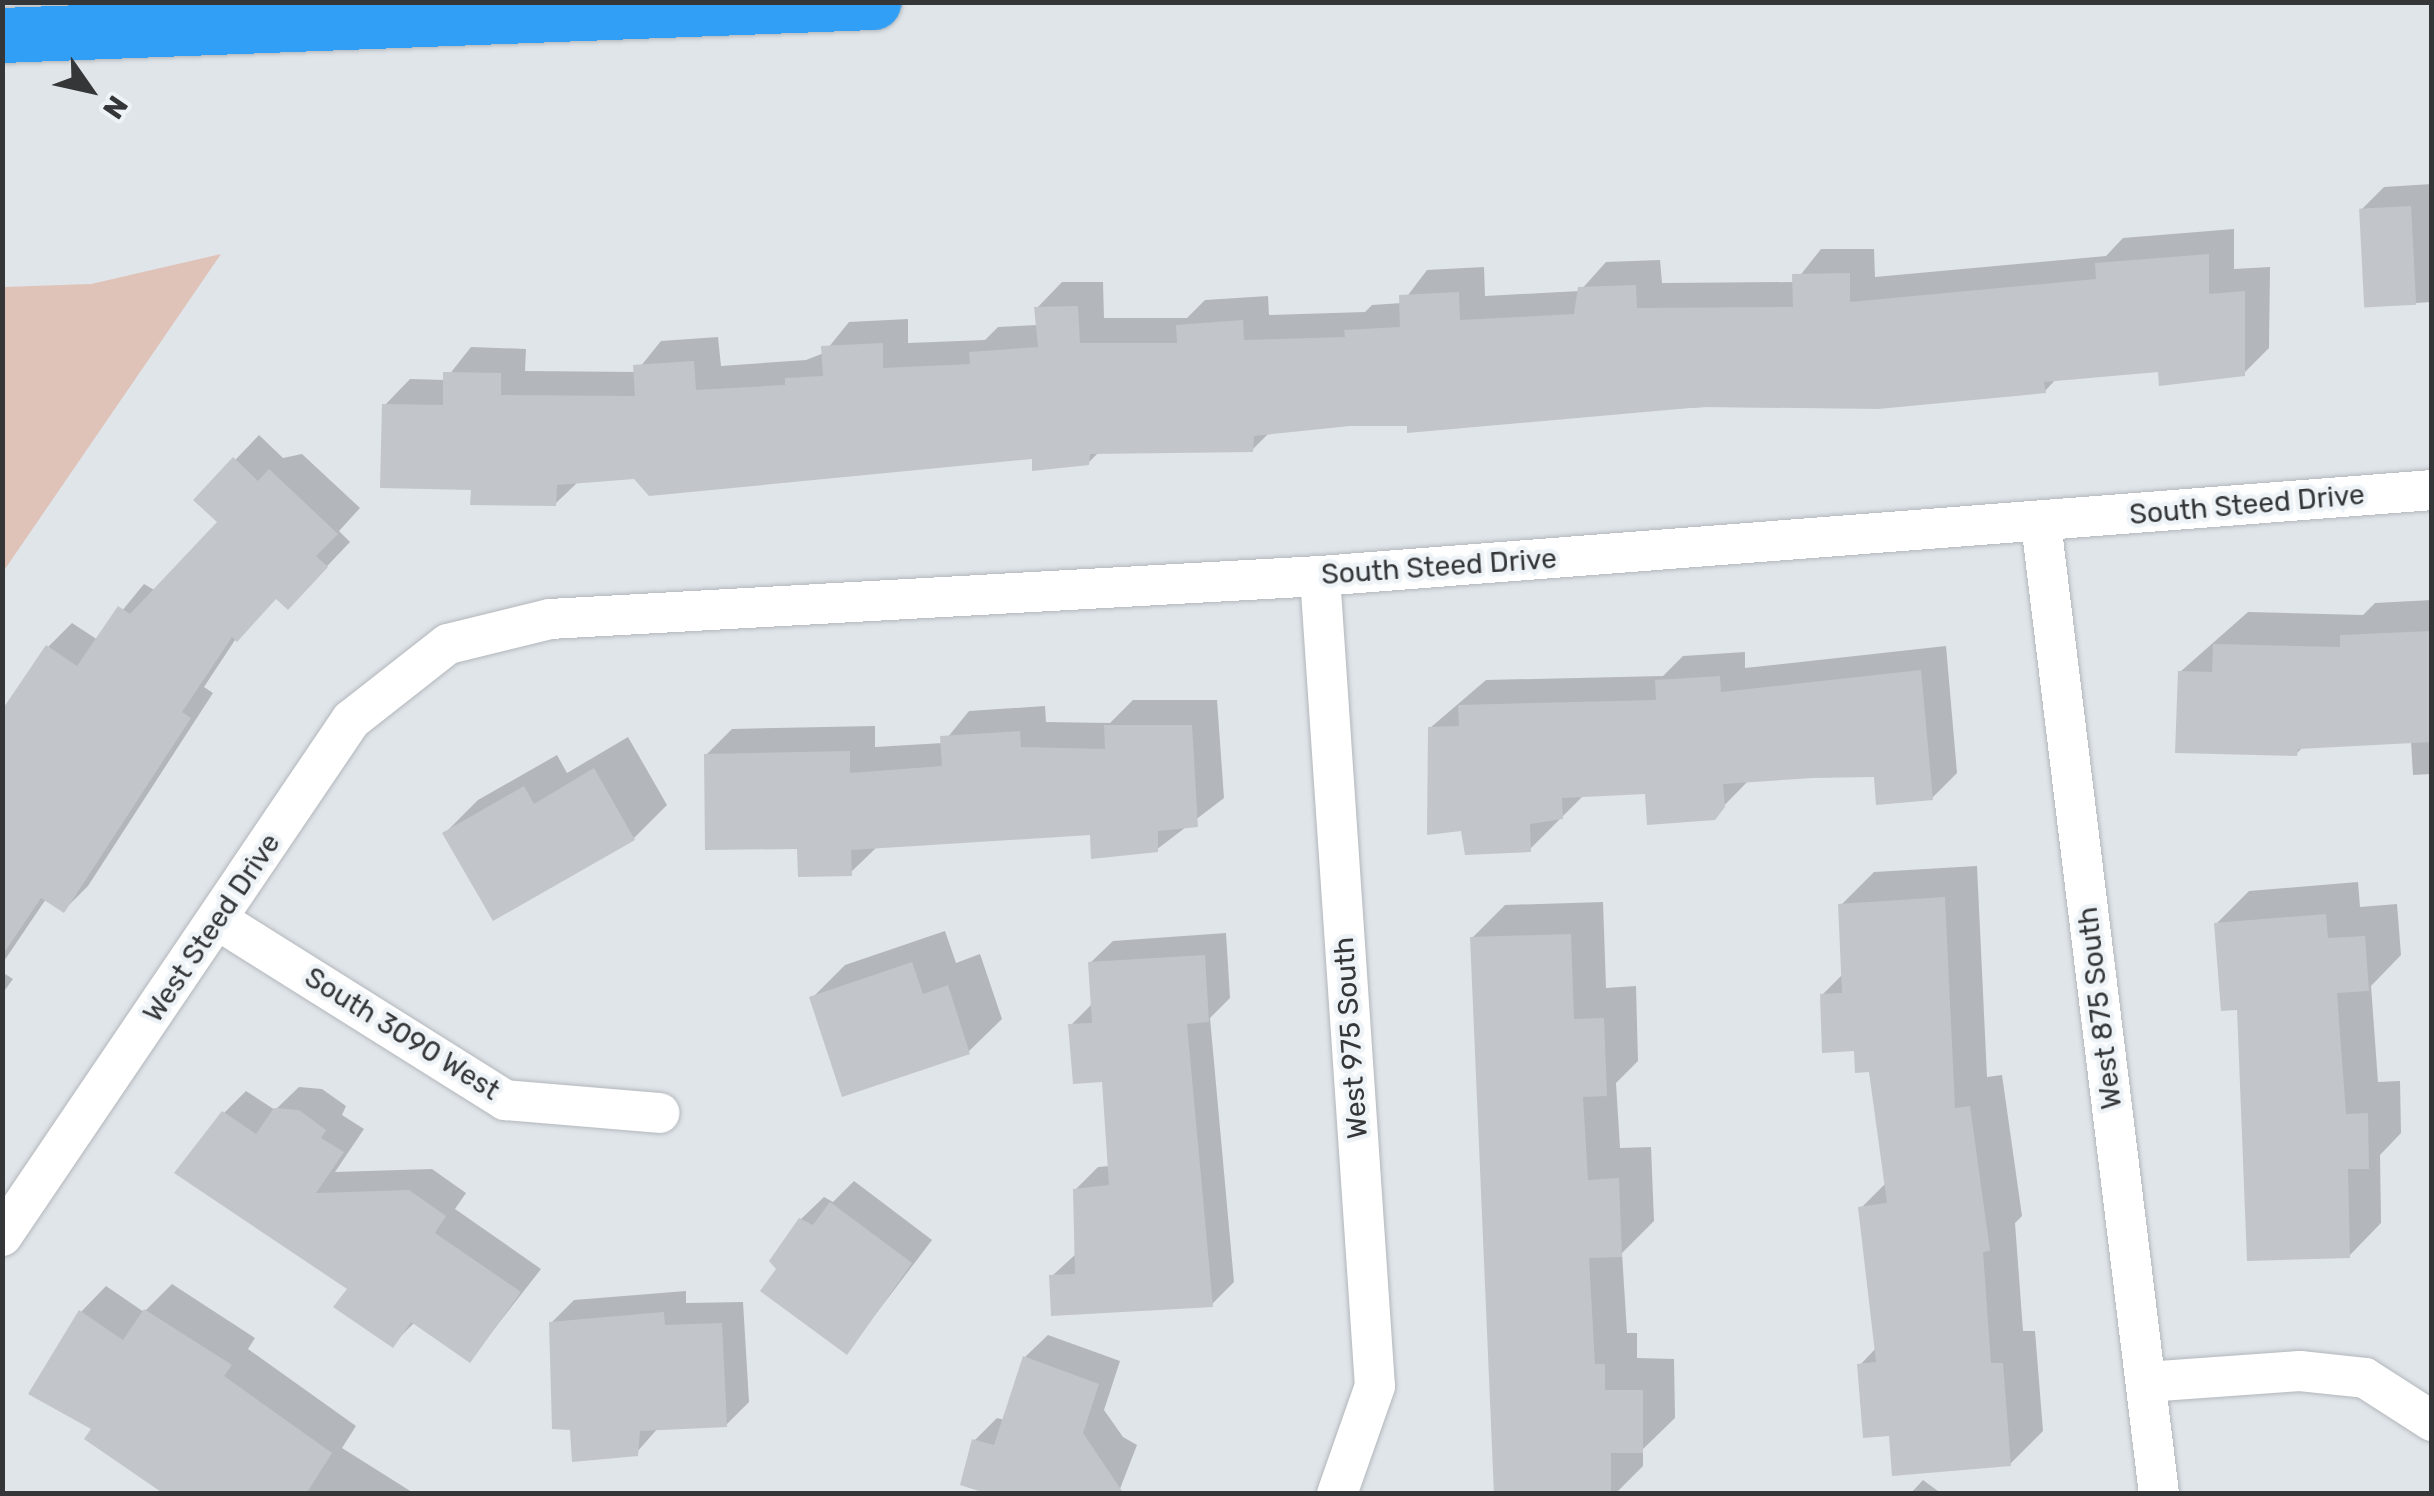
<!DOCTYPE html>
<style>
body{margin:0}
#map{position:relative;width:2434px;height:1496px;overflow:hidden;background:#e0e5ea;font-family:Rubik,sans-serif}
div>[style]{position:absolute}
.green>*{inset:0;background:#dfc3b9}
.shadow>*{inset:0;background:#0003}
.building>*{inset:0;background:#c2c6cb;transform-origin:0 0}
.roads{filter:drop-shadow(0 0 2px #b2b7bb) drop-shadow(0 0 2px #b2b7bb)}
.minor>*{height:40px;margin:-20px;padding:0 20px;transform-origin:20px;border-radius:20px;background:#fff}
.motorway>*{height:55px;margin:-27.5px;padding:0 27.5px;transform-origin:27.5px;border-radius:27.5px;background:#329ff6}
span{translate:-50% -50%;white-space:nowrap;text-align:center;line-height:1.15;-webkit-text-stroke:9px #eef3f7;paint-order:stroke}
.street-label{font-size:28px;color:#343638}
.frame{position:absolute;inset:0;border:5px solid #343638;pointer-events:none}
.north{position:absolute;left:40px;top:40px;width:100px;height:100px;-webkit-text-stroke:8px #eef3f7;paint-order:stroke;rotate:124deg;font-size:28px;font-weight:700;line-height:40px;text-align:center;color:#343638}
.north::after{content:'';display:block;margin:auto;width:35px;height:45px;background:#343638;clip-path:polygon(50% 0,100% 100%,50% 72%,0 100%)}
</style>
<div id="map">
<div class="green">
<div style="clip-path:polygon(221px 254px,3px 572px,3px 287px,91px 284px)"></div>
</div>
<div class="shadow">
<div style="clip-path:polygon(2432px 184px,2432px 302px,2367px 306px,2361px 210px,2384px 187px)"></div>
<div style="clip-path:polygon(2234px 229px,2234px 269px,2270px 267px,2269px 348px,2243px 374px,2160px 370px,2057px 378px,2045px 391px,1349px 424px,1270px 432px,1252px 450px,1100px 451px,1088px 463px,1035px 456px,579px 481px,555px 504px,474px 487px,385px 405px,410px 379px,445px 380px,471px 347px,526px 349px,525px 371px,636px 372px,661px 341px,718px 337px,721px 366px,806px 360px,824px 353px,849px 322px,908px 319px,908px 343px,985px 340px,998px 327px,1038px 325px,1037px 308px,1062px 282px,1103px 282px,1104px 318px,1187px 318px,1205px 300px,1268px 296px,1269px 315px,1365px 312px,1372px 305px,1402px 303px,1427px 270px,1484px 267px,1485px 296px,1580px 291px,1606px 262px,1660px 260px,1662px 283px,1795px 282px,1821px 249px,1874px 249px,1875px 277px,2106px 256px,2123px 238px)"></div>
<div style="clip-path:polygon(259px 435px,283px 458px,302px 454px,360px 508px,339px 531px,350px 542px,312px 582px,277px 597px,235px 640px,204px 687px,213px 693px,88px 886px,64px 910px,46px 899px,2px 964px,2px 742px,48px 647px,72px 623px,98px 640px,144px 584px,156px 591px,221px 522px,197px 500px)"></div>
<div style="clip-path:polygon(2432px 600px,2432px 774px,2413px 775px,2411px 741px,2304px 746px,2296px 754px,2180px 672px,2248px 612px,2363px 615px,2375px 603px)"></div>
<div style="clip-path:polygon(1946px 646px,1957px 773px,1932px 798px,1876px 775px,1749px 780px,1713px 817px,1647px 791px,1585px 794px,1530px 849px,1430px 728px,1486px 680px,1663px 676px,1683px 656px,1745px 652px,1745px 668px)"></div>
<div style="clip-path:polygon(1133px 700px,1217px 700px,1224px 798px,1156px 850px,1092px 832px,878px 846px,850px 873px,800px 846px,706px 755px,732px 729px,875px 726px,875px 747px,943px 743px,969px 711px,1045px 706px,1046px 722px,1110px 723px)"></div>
<div style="clip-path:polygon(628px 737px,667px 805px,634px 838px,494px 917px,445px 833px,478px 800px,557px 755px,567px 773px)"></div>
<div style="clip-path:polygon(1977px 866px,1987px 1077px,2002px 1075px,2022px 1216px,2015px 1223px,2023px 1331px,2035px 1331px,2043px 1431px,2010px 1464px,1891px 1433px,1860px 1365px,1877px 1347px,1861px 1208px,1887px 1182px,1871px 1069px,1822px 995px,1844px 973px,1841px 905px,1874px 872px)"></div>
<div style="clip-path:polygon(2358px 882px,2360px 907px,2397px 904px,2401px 955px,2371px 986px,2378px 1082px,2400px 1081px,2401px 1133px,2380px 1155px,2381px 1223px,2349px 1256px,2240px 1007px,2216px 924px,2249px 891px)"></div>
<div style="clip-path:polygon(1603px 902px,1606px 988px,1636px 986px,1638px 1061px,1616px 1083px,1620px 1148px,1651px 1147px,1654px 1221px,1622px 1253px,1627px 1333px,1637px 1333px,1637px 1358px,1674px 1359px,1675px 1418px,1643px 1449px,1643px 1466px,1615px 1494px,1496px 1494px,1472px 938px,1505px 905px)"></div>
<div style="clip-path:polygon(945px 931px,956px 963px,980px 954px,1002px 1019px,969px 1051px,812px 998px,845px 965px)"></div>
<div style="clip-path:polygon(1226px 933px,1230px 998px,1210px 1018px,1234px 1282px,1212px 1304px,1052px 1276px,1077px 1253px,1075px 1190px,1098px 1167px,1110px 1166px,1104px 1080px,1071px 1025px,1093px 1003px,1090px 963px,1113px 941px)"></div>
<div style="clip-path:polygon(2px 972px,13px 979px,2px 994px)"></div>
<div style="clip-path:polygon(299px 1087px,322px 1089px,346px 1106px,342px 1115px,364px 1129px,335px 1172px,432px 1169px,466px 1193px,455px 1209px,541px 1269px,470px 1360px,415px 1322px,393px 1344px,224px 1113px,246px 1091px,275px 1110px)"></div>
<div style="clip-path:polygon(854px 1181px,932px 1240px,847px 1352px,779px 1268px,801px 1219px,824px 1197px,833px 1202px)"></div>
<div style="clip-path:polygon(172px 1284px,255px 1338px,248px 1349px,356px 1426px,342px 1448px,415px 1494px,170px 1494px,94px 1428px,81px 1312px,106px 1286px,144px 1312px)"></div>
<div style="clip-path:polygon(686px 1291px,686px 1303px,743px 1302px,749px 1402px,726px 1425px,659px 1427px,636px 1453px,572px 1428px,551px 1323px,574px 1300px)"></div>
<div style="clip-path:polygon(1048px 1335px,1120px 1361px,1104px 1410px,1123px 1437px,1137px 1445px,1118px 1494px,974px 1441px,997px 1418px,1005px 1420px,1025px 1357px)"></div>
<div style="clip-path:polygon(1923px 1480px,1942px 1494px,1910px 1494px)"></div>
</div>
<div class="building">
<div style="left:2411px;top:206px;width:99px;height:52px;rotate:87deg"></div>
<div style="clip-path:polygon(2209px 254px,2209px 294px,2245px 291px,2245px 376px,2159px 386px,2158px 372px,2044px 382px,2046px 393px,1878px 409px,1701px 407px,1407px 433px,1407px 426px,1350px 426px,1254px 436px,1253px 452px,1090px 454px,1089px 465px,1032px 471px,1032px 459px,649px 496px,634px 479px,557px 485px,556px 506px,470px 505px,471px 490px,380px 488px,382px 404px,443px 405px,443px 372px,501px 373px,501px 395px,635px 396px,633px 365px,694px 361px,696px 390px,785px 385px,785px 378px,823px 376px,821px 346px,883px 343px,883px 368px,970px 364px,969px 352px,1038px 347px,1034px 307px,1078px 306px,1080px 343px,1177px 343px,1176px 325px,1243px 320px,1244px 340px,1345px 337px,1344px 330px,1400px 327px,1399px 295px,1459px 292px,1460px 320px,1574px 314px,1578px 287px,1636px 285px,1637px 308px,1793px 307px,1792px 274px,1850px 273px,1850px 302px,2096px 279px,2095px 263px)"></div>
<div style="clip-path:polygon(233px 457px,258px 481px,269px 469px,338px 534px,316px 556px,328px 567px,288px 610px,276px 599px,237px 642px,232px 637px,182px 712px,191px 718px,64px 913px,41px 898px,2px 956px,2px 710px,46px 645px,77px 666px,118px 606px,130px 614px,217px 522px,193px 500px)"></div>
<div style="clip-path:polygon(2432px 631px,2432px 742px,2298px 749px,2297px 756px,2175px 753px,2178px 671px,2212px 672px,2213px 644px,2340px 647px,2340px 635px)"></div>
<div style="clip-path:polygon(1921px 670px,1933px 800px,1876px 805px,1874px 777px,1813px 778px,1723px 784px,1725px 807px,1715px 820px,1647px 825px,1645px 794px,1562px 798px,1563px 819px,1530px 824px,1531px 852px,1465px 855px,1461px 831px,1427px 835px,1428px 727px,1459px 726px,1458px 705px,1656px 700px,1655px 680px,1720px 676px,1721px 692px)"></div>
<div style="clip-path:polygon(1104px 725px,1192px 725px,1198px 827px,1158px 831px,1158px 852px,1091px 859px,1090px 835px,851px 850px,852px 876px,798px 877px,797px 849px,705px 850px,704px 754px,850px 751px,850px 773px,942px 766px,940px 736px,1020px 731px,1021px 747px,1105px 749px)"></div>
<div style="clip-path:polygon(594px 768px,635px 840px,493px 921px,442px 833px,524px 786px,534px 804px)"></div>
<div style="clip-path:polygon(1945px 897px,1955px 1108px,1970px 1106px,1990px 1251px,1983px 1252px,1991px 1363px,2003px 1363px,2011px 1466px,1892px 1476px,1889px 1436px,1863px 1438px,1857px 1364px,1876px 1362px,1858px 1207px,1887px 1203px,1869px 1072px,1855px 1073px,1854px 1051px,1822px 1053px,1820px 994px,1842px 993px,1838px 904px)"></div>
<div style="clip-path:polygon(2326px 914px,2328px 938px,2365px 936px,2369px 991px,2337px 993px,2346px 1114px,2368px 1113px,2369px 1169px,2348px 1169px,2350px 1258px,2247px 1261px,2237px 1010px,2221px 1011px,2214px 923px)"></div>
<div style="clip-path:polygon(1571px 934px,1574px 1019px,1604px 1018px,1607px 1096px,1583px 1097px,1588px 1180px,1619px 1178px,1622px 1257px,1589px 1258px,1595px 1364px,1605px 1364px,1605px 1390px,1643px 1390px,1643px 1453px,1611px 1453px,1611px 1494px,1494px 1494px,1470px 937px)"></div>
<div style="clip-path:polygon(1205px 955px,1209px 1022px,1187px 1024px,1213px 1307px,1051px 1316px,1049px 1275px,1075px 1274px,1073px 1189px,1109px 1185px,1102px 1082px,1073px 1084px,1068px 1024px,1092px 1023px,1088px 962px)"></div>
<div style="clip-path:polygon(912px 962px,923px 994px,948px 985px,970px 1054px,842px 1097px,809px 997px)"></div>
<div style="clip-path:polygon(274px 1108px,299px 1110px,326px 1130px,321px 1138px,344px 1152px,316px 1193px,409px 1190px,446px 1216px,435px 1233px,521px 1292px,470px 1363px,411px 1322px,393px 1348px,333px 1307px,347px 1289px,174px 1173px,222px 1111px,256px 1134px)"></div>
<div style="clip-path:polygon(830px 1202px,912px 1263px,847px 1355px,760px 1291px,776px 1269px,769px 1261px,799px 1218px,813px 1225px)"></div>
<div style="clip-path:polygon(144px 1309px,232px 1365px,224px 1376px,332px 1453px,306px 1494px,164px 1494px,84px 1439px,91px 1429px,28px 1394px,79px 1310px,123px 1340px)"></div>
<div style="clip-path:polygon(664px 1312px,665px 1325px,722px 1323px,727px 1427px,640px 1431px,638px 1456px,572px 1462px,570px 1430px,552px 1429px,549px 1322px)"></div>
<div style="clip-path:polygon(1023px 1356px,1099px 1384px,1083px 1433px,1124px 1494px,988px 1494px,960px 1485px,972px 1439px,994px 1445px)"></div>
</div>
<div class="roads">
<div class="minor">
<div style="left:2041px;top:523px;width:978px;rotate:83.07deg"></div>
<div style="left:1320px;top:576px;width:812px;rotate:86.12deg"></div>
<div style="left:1375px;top:1386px;width:114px;rotate:109.4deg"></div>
<div style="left:218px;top:920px;width:339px;rotate:32.1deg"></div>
<div style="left:505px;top:1100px;width:155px;rotate:4.8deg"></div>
<div style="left:2px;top:1236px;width:623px;rotate:-55.93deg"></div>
<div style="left:351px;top:720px;width:123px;rotate:-38.1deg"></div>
<div style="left:448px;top:644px;width:105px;rotate:-13.8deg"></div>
<div style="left:550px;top:619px;width:771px;rotate:-3.2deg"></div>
<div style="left:1320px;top:576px;width:1115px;rotate:-4.42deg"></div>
<div style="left:2146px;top:1382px;width:154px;rotate:-4.1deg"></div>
<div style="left:2300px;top:1371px;width:65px;rotate:6.1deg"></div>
<div style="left:2365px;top:1378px;width:80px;rotate:32.7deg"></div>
</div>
<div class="motorway">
<div style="left:2px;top:35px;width:872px;rotate:-2.17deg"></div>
</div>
</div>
<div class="street-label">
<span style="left:2247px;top:505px;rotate:-5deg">South Steed Drive</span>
<span style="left:1439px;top:567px;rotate:-4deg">South Steed Drive</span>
<span style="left:212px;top:928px;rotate:-56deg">West Steed Drive</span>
<span style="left:2100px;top:1008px;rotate:-97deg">West 875 South</span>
<span style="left:402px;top:1034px;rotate:32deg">South 3090 West</span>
<span style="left:1351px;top:1038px;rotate:-94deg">West 975 South</span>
</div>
<div class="frame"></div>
<div class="north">N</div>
</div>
